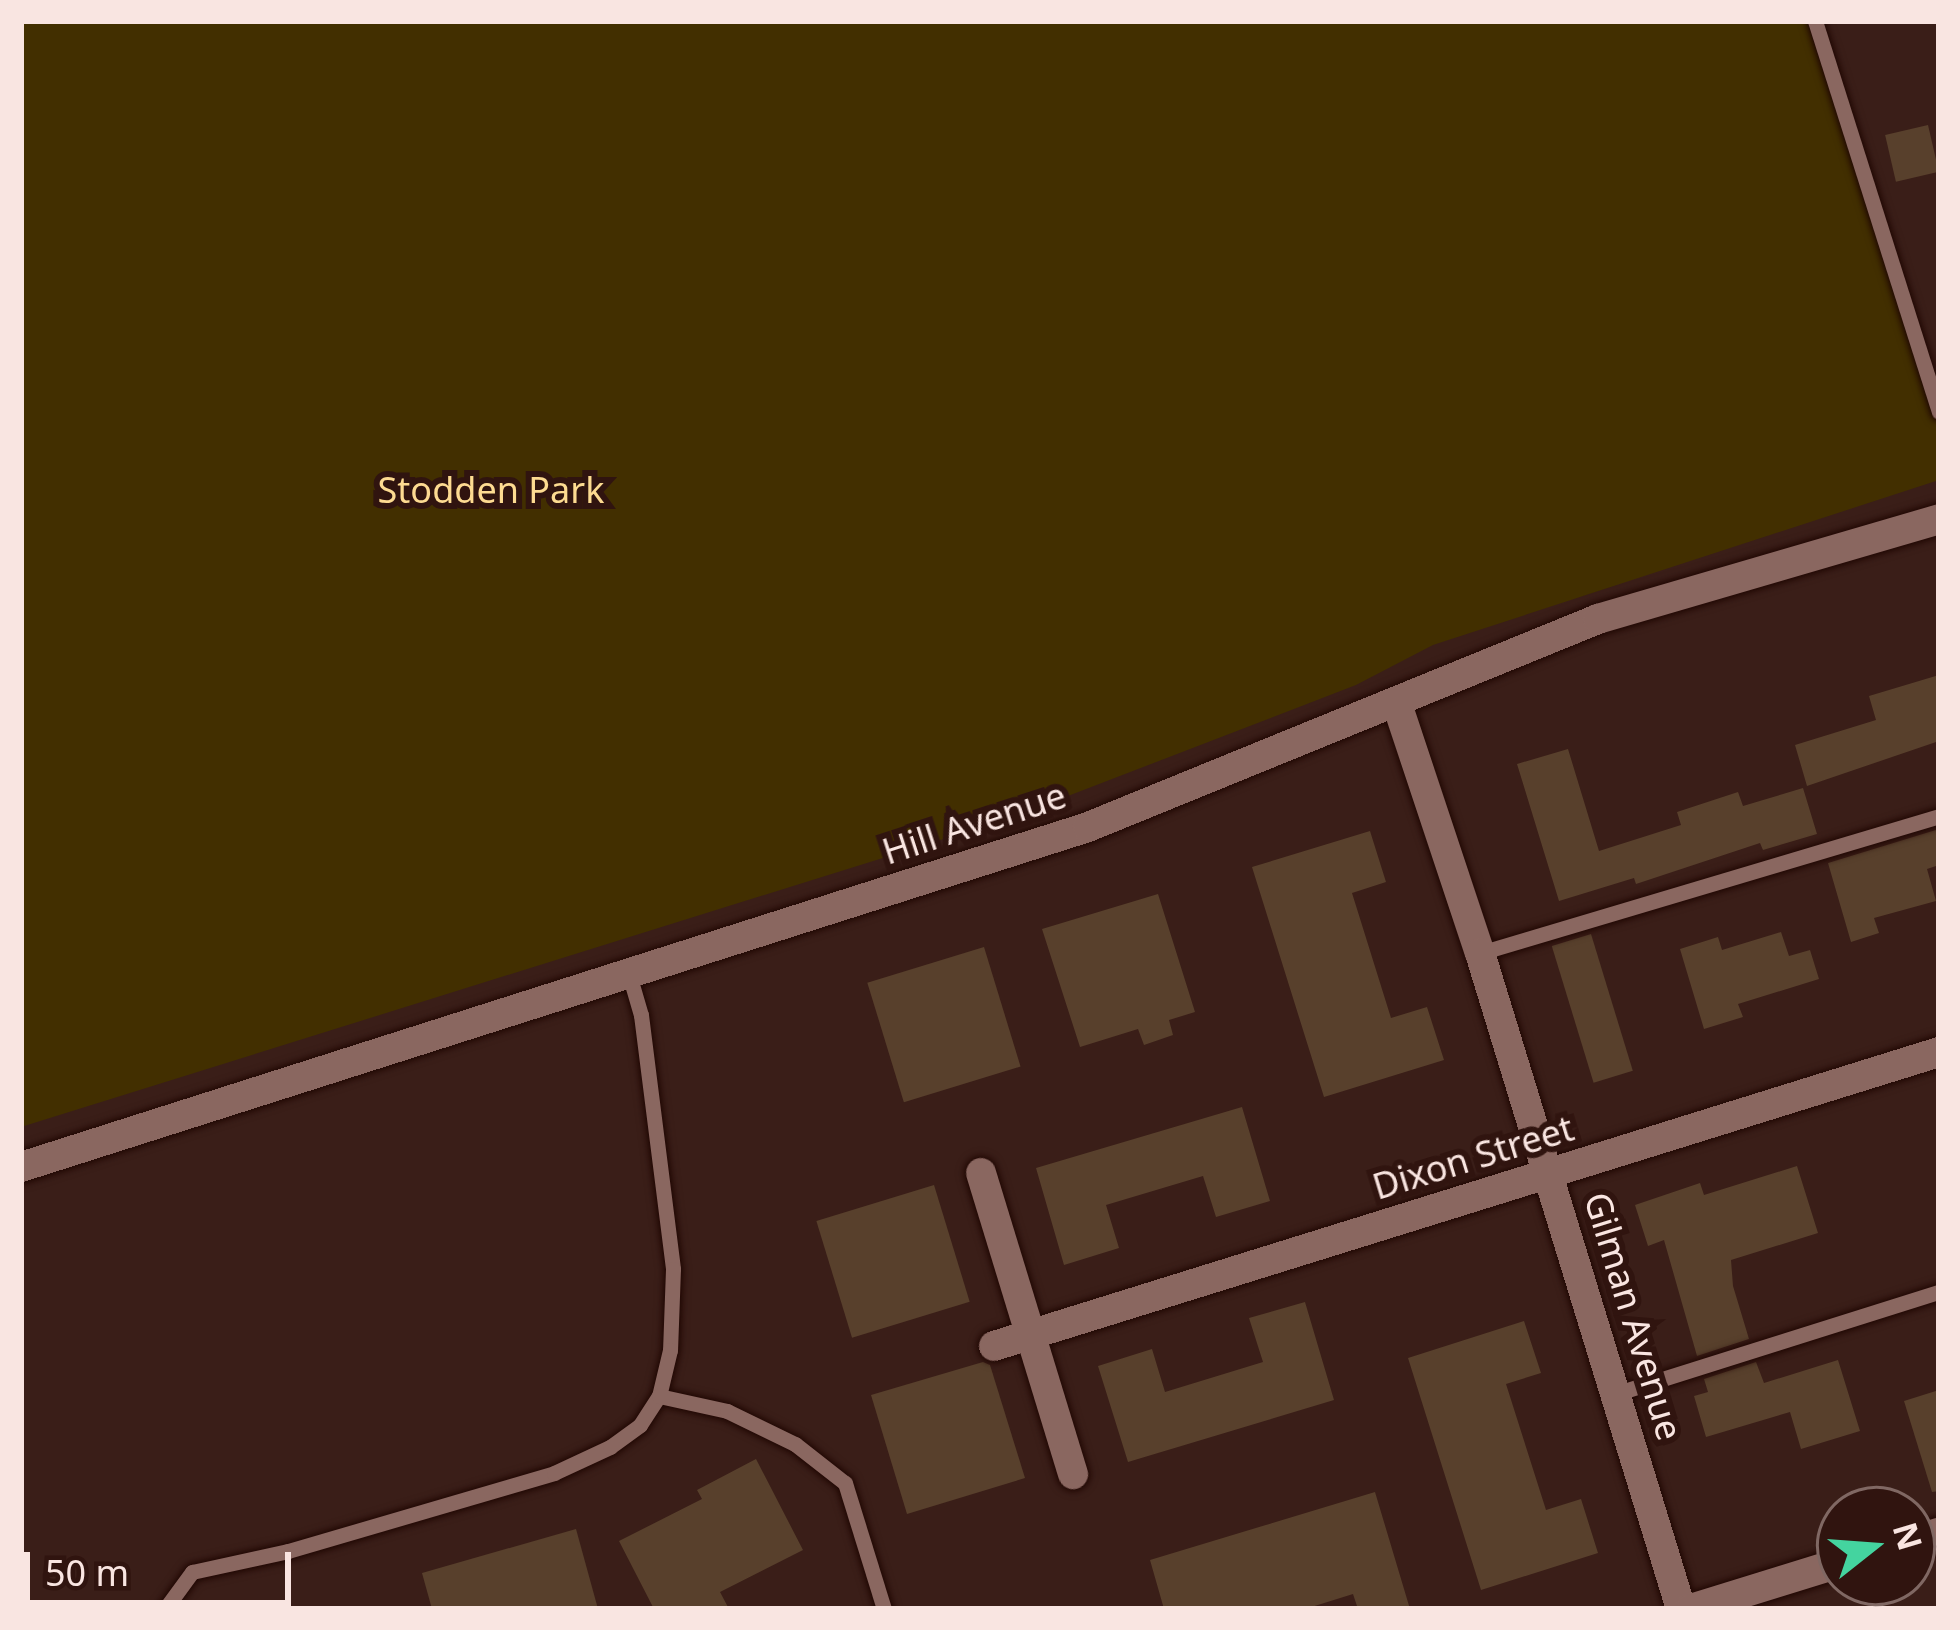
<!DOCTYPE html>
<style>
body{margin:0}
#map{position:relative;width:1960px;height:1630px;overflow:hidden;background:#3a1e18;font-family:"Noto Sans",sans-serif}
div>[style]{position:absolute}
.green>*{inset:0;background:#422f00}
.building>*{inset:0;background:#58402c;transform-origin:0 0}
.roads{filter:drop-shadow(0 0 3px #200703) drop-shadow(0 0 3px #200703)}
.service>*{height:15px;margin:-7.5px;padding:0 7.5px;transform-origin:7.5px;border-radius:7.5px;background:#8a6760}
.minor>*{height:30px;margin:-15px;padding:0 15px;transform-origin:15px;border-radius:15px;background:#8a6760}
.tertiary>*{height:30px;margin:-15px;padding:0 15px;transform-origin:15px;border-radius:15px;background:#8a6760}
span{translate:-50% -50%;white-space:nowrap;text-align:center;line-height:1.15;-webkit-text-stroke:12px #30140f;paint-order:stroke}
.park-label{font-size:36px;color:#fddb91}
.street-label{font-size:36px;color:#f9e5e1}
.frame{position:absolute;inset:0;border:24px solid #f9e5e1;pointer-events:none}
.north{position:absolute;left:1816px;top:1486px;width:120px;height:120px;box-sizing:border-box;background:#30140f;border:3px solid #806863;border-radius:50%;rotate:73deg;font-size:33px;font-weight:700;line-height:48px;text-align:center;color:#f9e5e1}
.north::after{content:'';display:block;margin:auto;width:42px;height:54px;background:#44d49f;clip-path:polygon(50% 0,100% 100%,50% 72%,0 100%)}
.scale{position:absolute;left:24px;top:1552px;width:267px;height:54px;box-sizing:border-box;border:6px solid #f9e5e1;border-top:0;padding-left:15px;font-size:36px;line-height:42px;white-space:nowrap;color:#f9e5e1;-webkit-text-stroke:9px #30140f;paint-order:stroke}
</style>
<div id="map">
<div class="green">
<div style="clip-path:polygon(21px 21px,1807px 21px,1939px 429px,1939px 480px,1433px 645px,1356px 685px,1011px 818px,21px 1127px)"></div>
</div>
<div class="building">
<div style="left:1928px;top:125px;width:48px;height:44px;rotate:77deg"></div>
<div style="clip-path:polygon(1939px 675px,1939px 741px,1807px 786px,1795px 745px,1876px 720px,1869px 696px)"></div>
<div style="clip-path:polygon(1568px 749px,1599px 851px,1681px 825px,1677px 812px,1738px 792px,1743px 806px,1803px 788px,1817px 834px,1763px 850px,1760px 843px,1636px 884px,1634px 878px,1559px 901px,1517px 764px)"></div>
<div style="clip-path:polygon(1939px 829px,1939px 865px,1927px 869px,1936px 901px,1874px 918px,1879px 933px,1851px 942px,1828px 863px)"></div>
<div style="clip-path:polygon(1370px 831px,1386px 882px,1352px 893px,1391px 1018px,1427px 1007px,1444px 1060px,1324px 1097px,1252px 867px)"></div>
<div style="clip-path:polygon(1158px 894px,1195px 1012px,1169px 1020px,1173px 1035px,1144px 1045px,1138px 1029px,1080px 1047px,1042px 929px)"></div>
<div style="clip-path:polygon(1781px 932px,1789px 956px,1810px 950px,1819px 979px,1738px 1004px,1743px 1017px,1704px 1029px,1680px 949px,1718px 937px,1722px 950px)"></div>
<div style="left:1591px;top:934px;width:143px;height:41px;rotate:73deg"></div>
<div style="left:984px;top:947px;width:125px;height:122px;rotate:73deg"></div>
<div style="clip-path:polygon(1242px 1107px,1270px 1201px,1216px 1217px,1203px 1176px,1106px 1205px,1119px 1248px,1064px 1265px,1036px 1168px)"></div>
<div style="clip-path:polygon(1797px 1166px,1818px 1233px,1731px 1260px,1733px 1286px,1749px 1339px,1697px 1356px,1664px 1240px,1648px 1246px,1635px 1205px,1700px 1183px,1704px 1195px)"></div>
<div style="left:934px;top:1185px;width:122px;height:123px;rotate:73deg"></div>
<div style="clip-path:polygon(1305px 1302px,1334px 1400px,1128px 1462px,1098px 1366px,1152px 1349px,1165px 1392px,1263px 1362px,1249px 1318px)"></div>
<div style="clip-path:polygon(1524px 1321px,1541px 1373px,1506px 1384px,1546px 1510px,1581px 1499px,1598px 1553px,1481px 1590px,1408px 1358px)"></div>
<div style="clip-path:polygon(1838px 1360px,1860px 1431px,1801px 1449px,1790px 1412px,1706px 1437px,1694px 1396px,1708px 1392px,1704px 1379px,1756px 1362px,1764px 1383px)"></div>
<div style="clip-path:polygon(983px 1362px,990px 1365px,1025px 1478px,907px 1514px,871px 1395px)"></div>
<div style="clip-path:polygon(1939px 1390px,1939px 1491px,1932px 1492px,1904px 1401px)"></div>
<div style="clip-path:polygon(756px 1459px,803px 1550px,720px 1592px,729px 1609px,654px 1609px,619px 1541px,702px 1499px,697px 1490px)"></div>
<div style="clip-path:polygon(1375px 1492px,1410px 1609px,1358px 1609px,1353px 1594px,1305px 1609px,1164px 1609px,1150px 1560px)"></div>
<div style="clip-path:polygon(576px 1529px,598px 1609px,432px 1609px,422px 1573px)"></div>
</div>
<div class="roads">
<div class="service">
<div style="left:1815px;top:21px;width:410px;rotate:72.4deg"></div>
<div style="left:1480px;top:953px;width:479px;rotate:-16.6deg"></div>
<div style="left:629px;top:974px;width:43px;rotate:73.7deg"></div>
<div style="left:641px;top:1015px;width:256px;rotate:82.8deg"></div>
<div style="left:673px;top:1269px;width:81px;rotate:92.1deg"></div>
<div style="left:670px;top:1350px;width:47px;rotate:103.4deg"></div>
<div style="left:1618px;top:1393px;width:337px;rotate:-17.5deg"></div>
<div style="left:165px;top:1609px;width:46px;rotate:-53.9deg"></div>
<div style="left:192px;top:1572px;width:98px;rotate:-12.3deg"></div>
<div style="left:288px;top:1551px;width:277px;rotate:-16.3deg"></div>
<div style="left:554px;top:1473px;width:62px;rotate:-24.9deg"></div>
<div style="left:610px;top:1447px;width:37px;rotate:-36deg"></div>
<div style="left:640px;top:1425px;width:35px;rotate:-57deg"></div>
<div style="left:659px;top:1396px;width:70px;rotate:12.4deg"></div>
<div style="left:727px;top:1411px;width:76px;rotate:25.9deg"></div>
<div style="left:795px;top:1444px;width:63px;rotate:38deg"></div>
<div style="left:845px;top:1483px;width:132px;rotate:72.8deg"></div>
</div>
<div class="minor">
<div style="left:1397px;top:704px;width:262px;rotate:71.6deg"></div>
<div style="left:1480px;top:953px;width:686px;rotate:72.96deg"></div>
<div style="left:981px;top:1173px;width:315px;rotate:73deg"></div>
<div style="left:994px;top:1346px;width:990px;rotate:-17.28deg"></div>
<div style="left:1912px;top:1541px;width:28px;rotate:-17deg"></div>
<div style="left:1691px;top:1609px;width:156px;rotate:-17.2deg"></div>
</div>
<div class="tertiary">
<div style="left:21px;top:1167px;width:1120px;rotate:-17.67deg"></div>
<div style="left:1088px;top:827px;width:551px;rotate:-22.19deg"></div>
<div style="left:1598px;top:619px;width:355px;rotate:-16.3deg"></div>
</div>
</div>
<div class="park-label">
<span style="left:491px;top:490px">Stodden Park</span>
</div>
<div class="street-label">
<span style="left:974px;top:823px;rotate:-18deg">Hill Avenue</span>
<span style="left:1473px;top:1157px;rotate:-17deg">Dixon Street</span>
<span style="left:1634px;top:1316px;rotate:73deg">Gilman Avenue</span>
</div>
<div class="frame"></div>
<div class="north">N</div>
<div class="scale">50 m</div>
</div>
